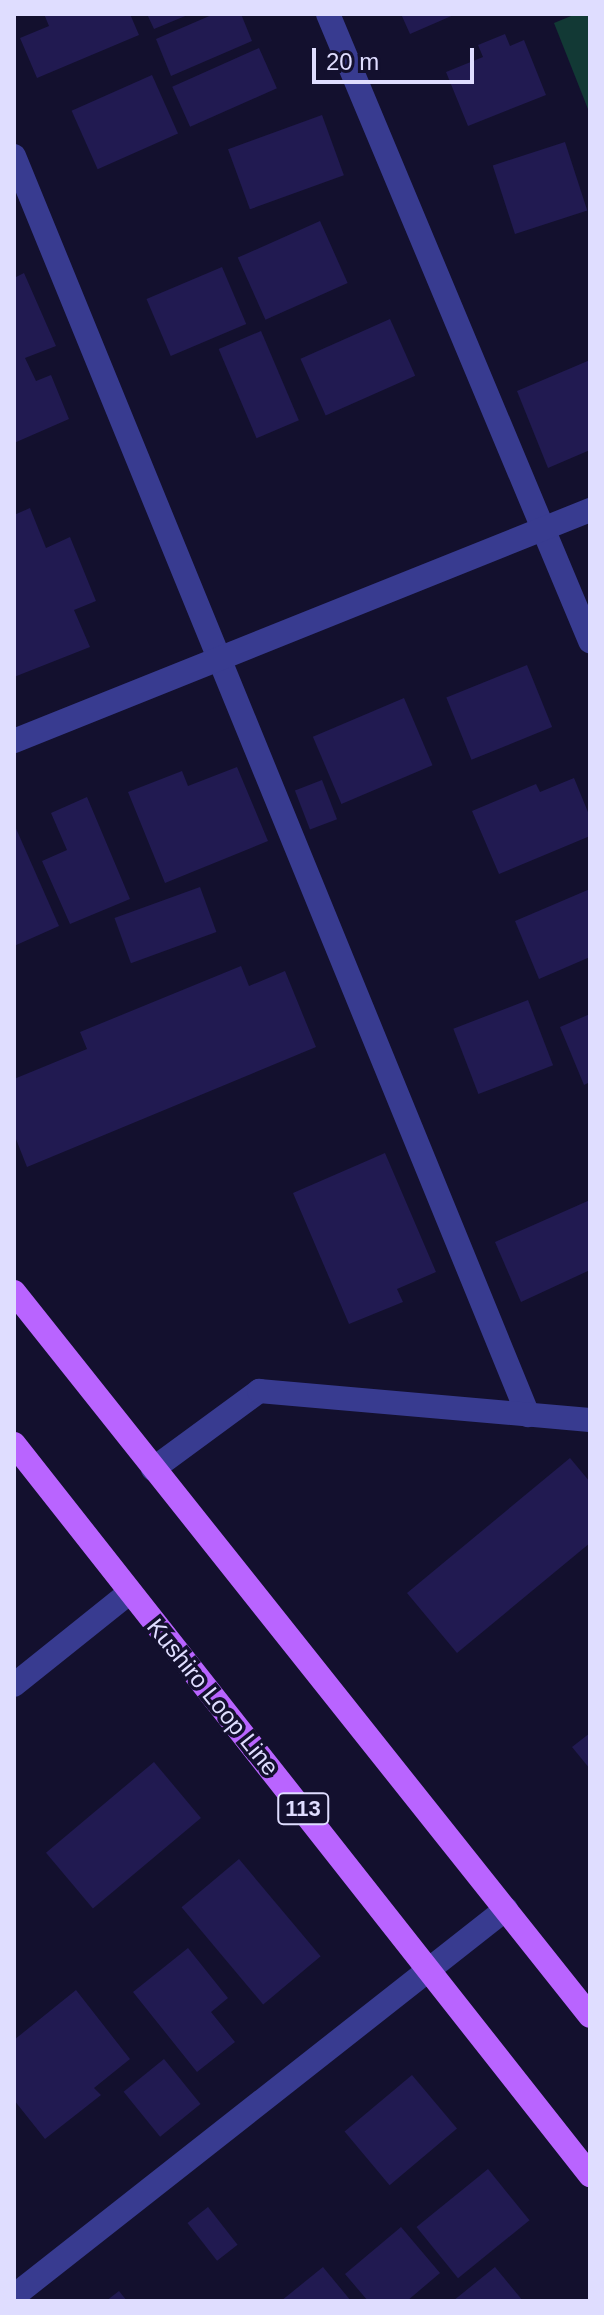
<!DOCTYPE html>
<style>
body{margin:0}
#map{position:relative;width:604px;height:2315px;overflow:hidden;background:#13102e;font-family:Helvetica,sans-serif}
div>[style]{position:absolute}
.green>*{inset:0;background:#123935}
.building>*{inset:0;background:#211a51;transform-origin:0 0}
.minor>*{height:24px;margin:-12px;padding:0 12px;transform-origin:12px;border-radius:12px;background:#383b90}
.major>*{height:24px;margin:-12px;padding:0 12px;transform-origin:12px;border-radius:12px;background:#b964ff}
span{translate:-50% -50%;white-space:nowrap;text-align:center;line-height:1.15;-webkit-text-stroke:7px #13102e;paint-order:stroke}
.shield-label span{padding:2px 6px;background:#13102e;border:2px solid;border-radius:6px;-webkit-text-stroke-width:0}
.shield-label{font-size:22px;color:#dfddff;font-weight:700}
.street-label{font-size:24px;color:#dfddff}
.frame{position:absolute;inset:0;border:16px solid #dfddff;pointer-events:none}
.scale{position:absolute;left:312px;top:48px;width:162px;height:36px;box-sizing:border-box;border:4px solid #dfddff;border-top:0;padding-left:10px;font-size:24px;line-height:28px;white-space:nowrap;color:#dfddff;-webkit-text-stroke:6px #13102e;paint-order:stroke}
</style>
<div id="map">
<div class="green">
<div style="clip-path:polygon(576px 14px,590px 14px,590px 114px,554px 23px)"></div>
</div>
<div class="building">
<div style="clip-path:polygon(44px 14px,130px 14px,139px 35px,37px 78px,20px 38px,49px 26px)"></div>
<div style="clip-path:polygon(147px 14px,190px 14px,154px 29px)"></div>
<div style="clip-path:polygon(214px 14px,241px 14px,252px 41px,171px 76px,156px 39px)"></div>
<div style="clip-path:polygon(401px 14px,456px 14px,410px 34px)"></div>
<div style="clip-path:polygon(505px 34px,510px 46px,524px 40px,546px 95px,468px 126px,446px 72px,483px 57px,478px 45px)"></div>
<div style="left:259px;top:48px;width:44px;height:95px;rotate:66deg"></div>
<div style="left:152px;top:75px;width:64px;height:88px;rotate:66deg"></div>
<div style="left:322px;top:115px;width:64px;height:100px;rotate:70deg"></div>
<div style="left:565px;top:142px;width:72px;height:76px;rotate:72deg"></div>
<div style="left:320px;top:221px;width:68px;height:90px;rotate:66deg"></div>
<div style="left:222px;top:267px;width:62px;height:82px;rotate:67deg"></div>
<div style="clip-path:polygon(24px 273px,56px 346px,25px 358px,36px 381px,51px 375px,69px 419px,14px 443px,14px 278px)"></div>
<div style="left:390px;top:319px;width:62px;height:98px;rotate:66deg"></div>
<div style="left:261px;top:331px;width:97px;height:46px;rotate:67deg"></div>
<div style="clip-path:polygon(590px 360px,590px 450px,548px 468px,517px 391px)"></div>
<div style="clip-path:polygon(30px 508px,46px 548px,70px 537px,96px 601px,74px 610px,90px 647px,14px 677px,14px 515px)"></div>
<div style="left:527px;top:665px;width:67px;height:87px;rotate:68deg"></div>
<div style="left:404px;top:698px;width:73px;height:99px;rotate:67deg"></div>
<div style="clip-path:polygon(237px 767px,268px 841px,165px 883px,128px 792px,182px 771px,188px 786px)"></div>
<div style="clip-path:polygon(574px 778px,590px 817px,590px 836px,499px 874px,472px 811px,536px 784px,540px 792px)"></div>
<div style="left:322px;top:780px;width:42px;height:29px;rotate:69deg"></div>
<div style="clip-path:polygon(87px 797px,130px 899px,70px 924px,42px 861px,67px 850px,51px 813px)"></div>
<div style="clip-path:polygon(14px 824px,59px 926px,14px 946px)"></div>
<div style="left:200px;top:887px;width:48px;height:91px;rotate:70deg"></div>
<div style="clip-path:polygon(590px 889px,590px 957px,539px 979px,515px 921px)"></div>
<div style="clip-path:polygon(241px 966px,249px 986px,285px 971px,316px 1047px,27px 1167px,14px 1134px,14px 1079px,87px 1049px,80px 1032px)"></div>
<div style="left:528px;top:1000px;width:70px;height:80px;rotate:69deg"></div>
<div style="clip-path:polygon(590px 1014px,590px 1082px,584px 1085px,560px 1027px)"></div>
<div style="clip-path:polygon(385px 1153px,436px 1272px,397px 1289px,403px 1302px,349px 1324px,293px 1193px)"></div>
<div style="clip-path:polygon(590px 1200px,590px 1270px,521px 1302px,495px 1242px)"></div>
<div style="clip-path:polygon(570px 1458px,590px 1482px,590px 1543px,457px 1653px,407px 1593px)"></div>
<div style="clip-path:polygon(590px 1733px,590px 1769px,572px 1747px)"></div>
<div style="left:154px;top:1762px;width:73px;height:141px;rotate:50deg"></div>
<div style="left:239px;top:1859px;width:127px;height:75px;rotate:50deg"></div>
<div style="clip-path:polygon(188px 1948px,228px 1998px,211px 2012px,235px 2042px,197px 2072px,133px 1992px)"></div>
<div style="clip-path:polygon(76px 1990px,130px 2059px,94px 2088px,101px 2095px,45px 2139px,14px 2100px,14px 2040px)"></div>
<div style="left:164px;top:2059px;width:58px;height:52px;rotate:51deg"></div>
<div style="left:412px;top:2075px;width:70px;height:88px;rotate:50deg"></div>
<div style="left:488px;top:2169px;width:66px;height:92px;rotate:51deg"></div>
<div style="left:208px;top:2207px;width:48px;height:26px;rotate:52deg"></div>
<div style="clip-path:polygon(401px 2227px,440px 2273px,407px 2301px,368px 2301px,345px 2274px)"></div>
<div style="clip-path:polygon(323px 2267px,351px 2301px,281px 2301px)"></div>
<div style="clip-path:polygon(495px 2267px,523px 2301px,453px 2301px)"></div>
<div style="clip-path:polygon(119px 2291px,127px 2301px,106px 2301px)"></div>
</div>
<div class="minor">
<div style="left:328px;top:14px;width:680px;rotate:67.32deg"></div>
<div style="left:14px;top:156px;width:1360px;rotate:67.79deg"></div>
<div style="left:14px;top:741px;width:621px;rotate:-21.85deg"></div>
<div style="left:153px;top:1469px;width:132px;rotate:-36.3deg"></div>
<div style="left:259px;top:1391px;width:332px;rotate:5deg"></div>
<div style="left:14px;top:1685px;width:147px;rotate:-38.7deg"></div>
<div style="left:14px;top:2296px;width:626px;rotate:-38.19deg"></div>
</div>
<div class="major">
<div style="left:14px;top:1292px;width:925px;rotate:51.49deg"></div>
<div style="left:14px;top:1444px;width:931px;rotate:51.76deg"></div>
</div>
<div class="shield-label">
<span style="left:303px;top:1809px">113</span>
</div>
<div class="street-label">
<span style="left:213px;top:1697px;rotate:51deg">Kushiro Loop Line</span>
</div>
<div class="frame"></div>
<div class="scale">20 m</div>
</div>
